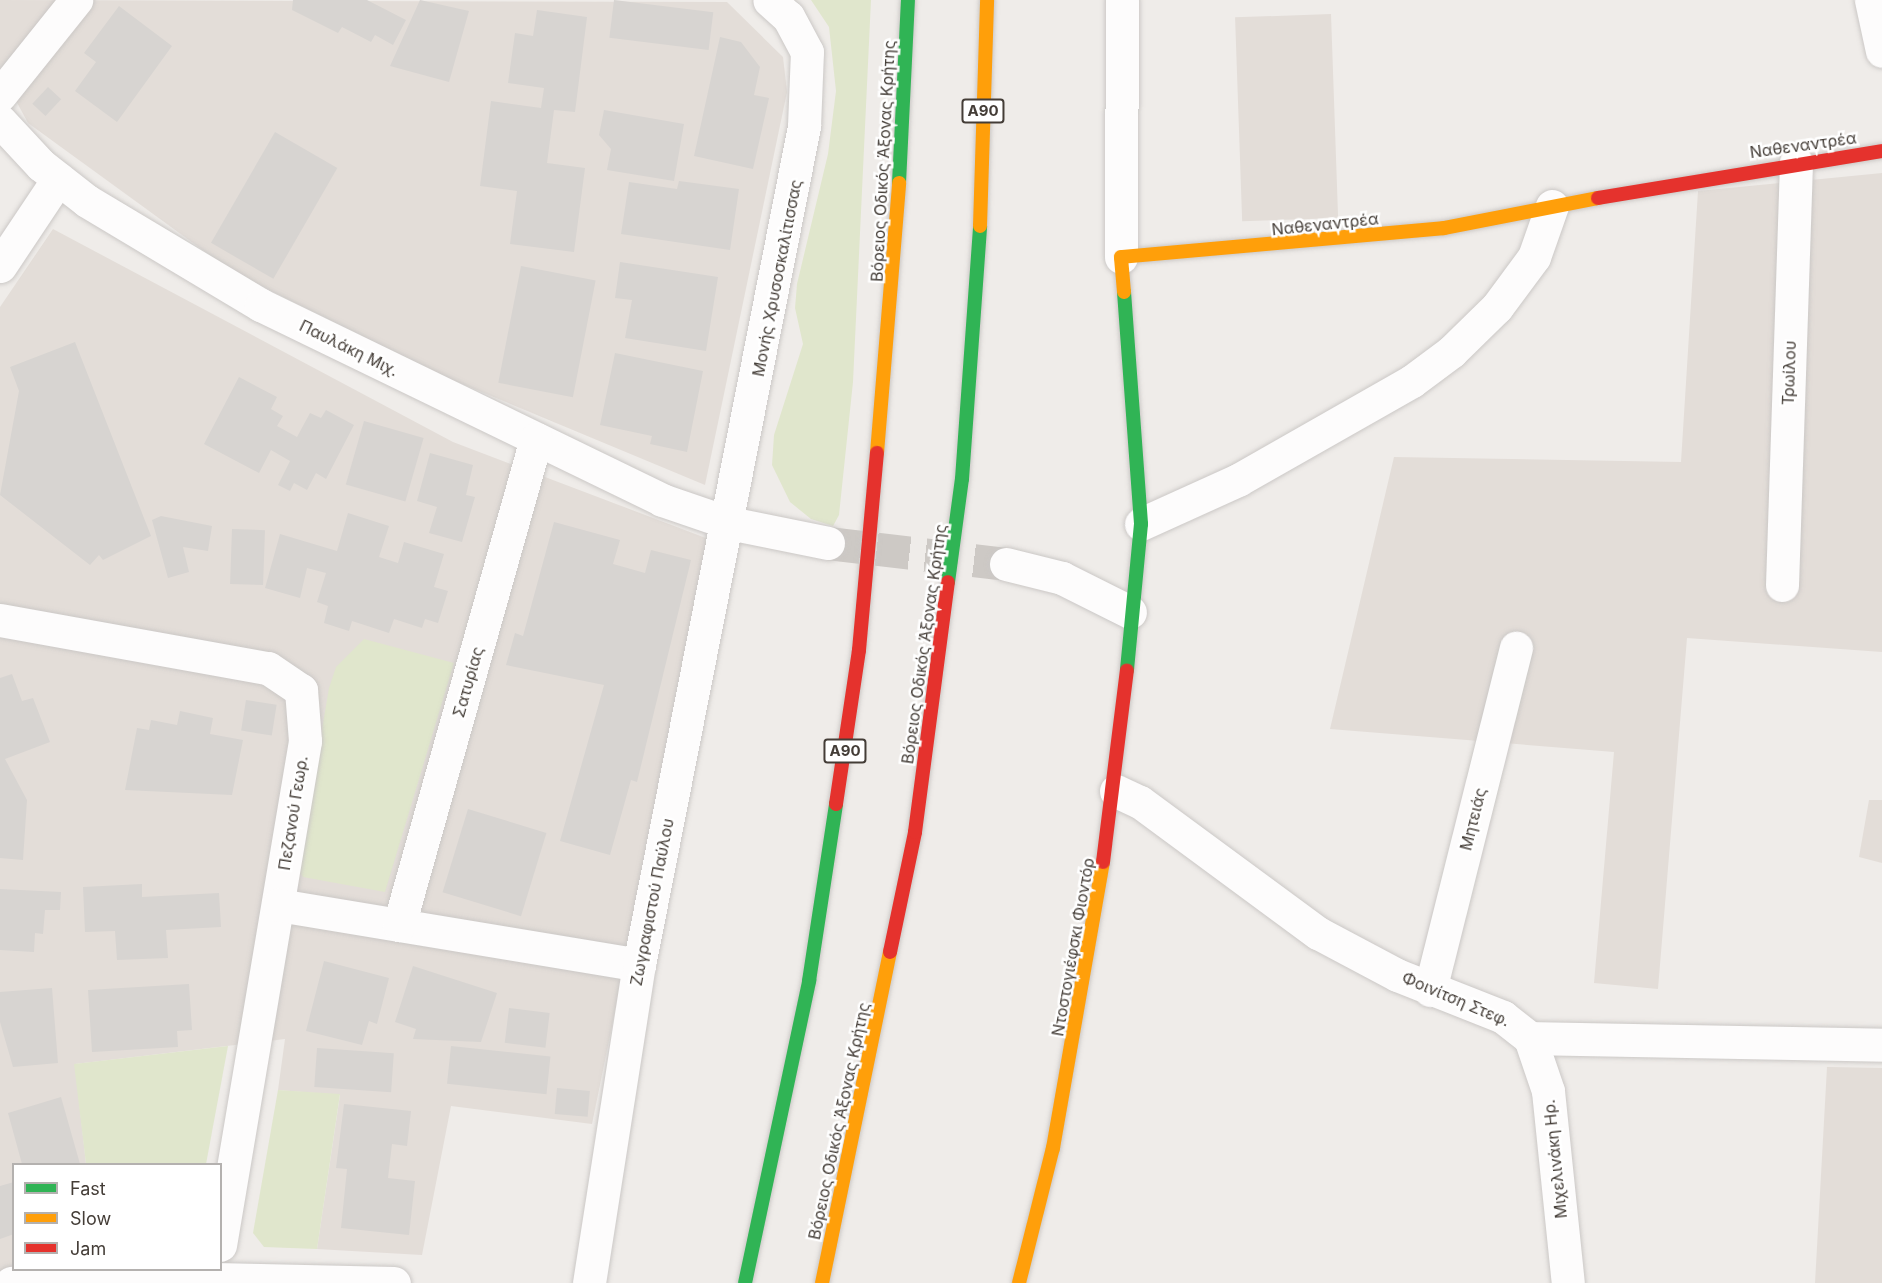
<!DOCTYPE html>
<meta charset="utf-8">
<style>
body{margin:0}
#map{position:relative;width:1882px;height:1283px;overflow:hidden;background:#efece9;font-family:Inter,sans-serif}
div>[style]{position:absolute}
.residential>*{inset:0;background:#e3ddd8;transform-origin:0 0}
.green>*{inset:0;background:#e0e6cc}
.building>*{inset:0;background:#d7d4d1;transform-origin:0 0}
.secondary-tunnel>*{height:33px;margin-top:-16.5px;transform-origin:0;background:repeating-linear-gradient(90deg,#cdc9c5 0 33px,transparent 0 49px)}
.roads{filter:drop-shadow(0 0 2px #cbc8c6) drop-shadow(0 0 2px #cbc8c6)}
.street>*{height:33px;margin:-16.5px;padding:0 16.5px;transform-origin:16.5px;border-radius:16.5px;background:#fdfcfc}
.fast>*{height:14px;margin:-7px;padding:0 7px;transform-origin:7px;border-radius:7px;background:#30b455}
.slow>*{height:14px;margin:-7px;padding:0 7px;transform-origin:7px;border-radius:7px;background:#ff9f0a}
.jam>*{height:14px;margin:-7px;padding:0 7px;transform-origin:7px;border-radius:7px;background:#e5322d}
span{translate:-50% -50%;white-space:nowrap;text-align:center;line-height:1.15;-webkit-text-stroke:5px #fff;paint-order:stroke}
.shield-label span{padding:2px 4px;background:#fff;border:2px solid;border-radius:4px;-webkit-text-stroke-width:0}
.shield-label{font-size:15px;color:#443d37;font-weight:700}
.street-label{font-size:16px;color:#443d37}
.legend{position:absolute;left:12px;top:1163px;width:210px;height:108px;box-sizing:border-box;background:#fff;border:2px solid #b4b1af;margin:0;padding:8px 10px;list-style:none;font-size:18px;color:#443d37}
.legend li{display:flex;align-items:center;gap:12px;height:30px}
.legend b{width:30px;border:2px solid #b4b1af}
</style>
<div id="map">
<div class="residential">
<div style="clip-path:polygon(0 0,727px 2px,783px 57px,787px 92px,705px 485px,443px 376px,233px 272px,28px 123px,0 71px)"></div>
<div style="left:1331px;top:14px;width:204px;height:96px;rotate:88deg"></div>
<div style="clip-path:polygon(1882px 173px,1882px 652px,1687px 638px,1658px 989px,1594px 983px,1614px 752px,1330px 729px,1394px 457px,1681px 462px,1698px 191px)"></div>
<div style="clip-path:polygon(53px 229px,453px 442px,711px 540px,592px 1124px,451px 1106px,422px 1255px,317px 1249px,340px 1095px,278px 1090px,285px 1039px,75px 1064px,86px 1164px,14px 1164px,14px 1270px,0 1283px,0 307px)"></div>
<div style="clip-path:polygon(1869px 800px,1882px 800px,1882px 863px,1859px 857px)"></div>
<div style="clip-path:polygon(1827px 1067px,1882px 1068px,1882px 1283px,1815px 1283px)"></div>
</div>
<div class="green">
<div style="clip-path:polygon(811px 0,871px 0,853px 382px,839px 515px,833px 526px,811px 519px,790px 502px,772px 465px,774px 435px,803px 344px,795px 308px,797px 284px,828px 154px,836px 91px,829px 27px)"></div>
<div style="clip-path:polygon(364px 639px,454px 663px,385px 892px,303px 877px,298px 870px,329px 688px,336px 667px)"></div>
<div style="clip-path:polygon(228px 1046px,206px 1164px,86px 1164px,74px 1064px)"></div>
<div style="clip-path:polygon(278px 1090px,340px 1094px,317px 1249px,264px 1247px,253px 1233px)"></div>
</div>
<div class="building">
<div style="clip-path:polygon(293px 0,367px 0,406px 20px,393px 45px,375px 35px,371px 42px,342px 27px,338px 33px,292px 10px)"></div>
<div style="clip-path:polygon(420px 0,469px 11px,449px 82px,390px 66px)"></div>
<div style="left:614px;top:0;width:100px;height:38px;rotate:7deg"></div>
<div style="clip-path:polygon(119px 6px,172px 46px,117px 122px,75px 91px,96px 62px,84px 53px)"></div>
<div style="clip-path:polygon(537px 10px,587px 17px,575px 112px,554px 110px,547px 163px,585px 168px,574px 252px,510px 244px,517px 191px,480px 186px,491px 101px,541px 108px,544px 88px,508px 83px,515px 33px,533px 36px)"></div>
<div style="clip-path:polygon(720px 37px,741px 42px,760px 67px,754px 95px,769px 98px,753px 169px,694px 156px)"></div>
<div style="left:48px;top:87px;width:18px;height:23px;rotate:43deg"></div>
<div style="clip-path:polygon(604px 110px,684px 124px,674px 181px,607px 170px,611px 149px,599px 135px)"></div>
<div style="left:275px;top:132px;width:72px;height:128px;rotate:30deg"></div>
<div style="clip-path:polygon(679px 181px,739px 189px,730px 250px,621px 234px,629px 182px,677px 189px)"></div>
<div style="clip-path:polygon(620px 262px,718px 277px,706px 351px,625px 338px,632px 300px,615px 298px)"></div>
<div style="left:521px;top:266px;width:76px;height:119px;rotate:11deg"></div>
<div style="clip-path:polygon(75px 342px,151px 536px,103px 560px,99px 555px,90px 565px,0 495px,19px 391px,10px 367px)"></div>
<div style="clip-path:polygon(615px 353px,703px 371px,687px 452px,650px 444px,652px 436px,600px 425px)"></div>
<div style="clip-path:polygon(239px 377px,277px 397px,271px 409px,283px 416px,277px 426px,297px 437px,310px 413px,321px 418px,326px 410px,354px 425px,326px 479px,316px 473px,307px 490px,294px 483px,290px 491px,278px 485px,290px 461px,271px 450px,259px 473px,204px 444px)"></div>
<div style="left:364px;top:421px;width:62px;height:66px;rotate:16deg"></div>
<div style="clip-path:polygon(430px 453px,473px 465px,466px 495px,475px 497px,462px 542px,429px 533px,437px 507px,417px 501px)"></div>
<div style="clip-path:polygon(348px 513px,389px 526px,379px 557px,398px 563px,404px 542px,444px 554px,434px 587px,448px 591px,438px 623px,425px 619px,422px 628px,394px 619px,389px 633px,352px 621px,349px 631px,324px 623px,328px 606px,317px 602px,326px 573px,307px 568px,300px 598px,265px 588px,280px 534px,337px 551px)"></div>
<div style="clip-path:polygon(161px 516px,212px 526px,208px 551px,183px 547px,189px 572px,168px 578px,152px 520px)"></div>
<div style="clip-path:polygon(554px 522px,620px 540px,613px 564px,645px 573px,651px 550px,691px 560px,637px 782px,631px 780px,610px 855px,560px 841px,604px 685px,506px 665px,515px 633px,523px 636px)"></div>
<div style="left:232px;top:529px;width:33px;height:55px;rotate:2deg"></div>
<div style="clip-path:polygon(12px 674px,22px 701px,33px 698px,50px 742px,5px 759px,27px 800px,23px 860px,0 858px,0 678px)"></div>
<div style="left:246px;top:700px;width:31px;height:31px;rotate:9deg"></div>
<div style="clip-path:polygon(180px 711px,213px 718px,210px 734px,243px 740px,232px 795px,125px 790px,137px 728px,149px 730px,151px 720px,177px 725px)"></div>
<div style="left:468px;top:809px;width:82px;height:87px;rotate:17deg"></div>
<div style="clip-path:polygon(142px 884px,142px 897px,219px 893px,221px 927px,166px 930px,168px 958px,117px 960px,115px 931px,85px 932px,83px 887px)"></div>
<div style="clip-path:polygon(0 889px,61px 892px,60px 910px,45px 910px,43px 934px,35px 933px,34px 952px,0 950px)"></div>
<div style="clip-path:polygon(324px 961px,389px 978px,377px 1024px,369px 1021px,362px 1045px,306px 1031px)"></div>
<div style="clip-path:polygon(413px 966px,497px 993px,481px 1042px,413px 1039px,416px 1029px,395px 1022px)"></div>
<div style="clip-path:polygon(189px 984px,192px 1030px,177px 1031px,178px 1047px,92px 1052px,88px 990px)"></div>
<div style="clip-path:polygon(52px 988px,58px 1063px,13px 1067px,0 1022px,0 992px)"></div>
<div style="left:509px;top:1008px;width:41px;height:35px;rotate:7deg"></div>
<div style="left:451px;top:1046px;width:100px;height:38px;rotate:6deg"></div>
<div style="left:317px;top:1048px;width:77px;height:39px;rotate:4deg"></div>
<div style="left:557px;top:1088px;width:33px;height:26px;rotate:5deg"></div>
<div style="clip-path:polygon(61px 1097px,80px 1164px,22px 1164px,8px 1113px)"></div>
<div style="clip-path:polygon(344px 1104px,411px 1111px,407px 1146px,392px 1144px,388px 1178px,415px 1181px,409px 1235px,341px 1228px,347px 1169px,336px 1168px)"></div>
<div style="clip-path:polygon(14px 1182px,14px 1234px,0 1239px,0 1186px)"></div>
</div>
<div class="secondary-tunnel">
<div style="left:828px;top:543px;width:179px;rotate:6.7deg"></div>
</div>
<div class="roads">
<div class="street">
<div style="left:1871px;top:0;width:52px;rotate:77.8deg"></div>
<div style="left:0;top:95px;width:122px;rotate:-51.3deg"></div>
<div style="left:0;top:121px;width:60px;rotate:47deg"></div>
<div style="left:41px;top:165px;width:58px;rotate:38deg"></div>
<div style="left:87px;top:201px;width:203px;rotate:30.9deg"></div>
<div style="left:261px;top:305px;width:446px;rotate:25.9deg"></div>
<div style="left:662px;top:500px;width:71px;rotate:18.9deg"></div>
<div style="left:729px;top:523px;width:101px;rotate:11.4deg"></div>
<div style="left:1121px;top:257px;width:257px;rotate:-89.8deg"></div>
<div style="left:0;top:266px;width:105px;rotate:-56.3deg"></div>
<div style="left:1141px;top:524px;width:107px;rotate:-24.4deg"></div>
<div style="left:1238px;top:480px;width:200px;rotate:-29.6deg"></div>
<div style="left:1412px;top:381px;width:49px;rotate:-36.6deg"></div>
<div style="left:1451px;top:352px;width:64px;rotate:-44.4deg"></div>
<div style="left:1497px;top:307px;width:62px;rotate:-53.5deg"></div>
<div style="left:1534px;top:257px;width:54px;rotate:-70.6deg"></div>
<div style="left:1006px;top:564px;width:58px;rotate:14deg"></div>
<div style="left:1062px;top:578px;width:76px;rotate:26.6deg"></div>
<div style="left:1782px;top:585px;width:423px;rotate:-88.1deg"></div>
<div style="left:0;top:620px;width:272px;rotate:10.2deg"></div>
<div style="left:268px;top:668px;width:40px;rotate:34deg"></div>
<div style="left:301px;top:690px;width:51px;rotate:85.5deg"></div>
<div style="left:305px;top:741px;width:511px;rotate:99.57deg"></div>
<div style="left:1116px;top:791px;width:26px;rotate:25deg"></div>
<div style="left:1140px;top:802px;width:221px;rotate:36.4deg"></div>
<div style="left:1318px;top:933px;width:89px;rotate:28deg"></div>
<div style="left:1397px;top:975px;width:114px;rotate:21.6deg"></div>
<div style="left:1503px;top:1017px;width:34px;rotate:38deg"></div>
<div style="left:1530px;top:1038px;width:352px;rotate:1.1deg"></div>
<div style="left:278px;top:905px;width:366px;rotate:9.4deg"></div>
<div style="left:399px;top:925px;width:505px;rotate:-74.26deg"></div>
<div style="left:1430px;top:990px;width:353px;rotate:-75.9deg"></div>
<div style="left:1530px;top:1038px;width:56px;rotate:71.2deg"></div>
<div style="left:1548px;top:1091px;width:193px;rotate:84.1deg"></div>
<div style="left:11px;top:1283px;width:70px;rotate:-5.7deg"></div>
<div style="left:81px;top:1276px;width:313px;rotate:1.3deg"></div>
<div style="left:589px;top:1283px;width:322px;rotate:-81.1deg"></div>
<div style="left:639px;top:965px;width:855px;rotate:-78.87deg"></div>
<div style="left:804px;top:126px;width:74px;rotate:-87.7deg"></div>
<div style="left:807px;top:52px;width:40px;rotate:-118deg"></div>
<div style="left:788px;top:17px;width:25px;rotate:-138deg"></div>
</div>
<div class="fast">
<div style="left:899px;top:183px;width:183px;rotate:-87.2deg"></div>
<div style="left:1124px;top:292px;width:233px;rotate:85.8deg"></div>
<div style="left:1141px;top:524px;width:147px;rotate:95.5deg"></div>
<div style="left:948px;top:582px;width:104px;rotate:-82.3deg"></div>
<div style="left:962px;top:479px;width:254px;rotate:-85.9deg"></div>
<div style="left:745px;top:1283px;width:309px;rotate:-78deg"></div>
<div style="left:809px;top:981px;width:179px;rotate:-81.3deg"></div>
</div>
<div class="slow">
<div style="left:980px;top:226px;width:226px;rotate:-88.2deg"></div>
<div style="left:1124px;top:292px;width:35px;rotate:-95deg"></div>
<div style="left:1121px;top:257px;width:324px;rotate:-5.1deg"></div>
<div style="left:1444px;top:228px;width:157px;rotate:-11deg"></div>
<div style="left:877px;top:453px;width:271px;rotate:-85.3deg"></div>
<div style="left:822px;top:1283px;width:338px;rotate:-78.4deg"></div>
<div style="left:1019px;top:1283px;width:139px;rotate:-75.9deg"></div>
<div style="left:1053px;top:1148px;width:290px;rotate:-80.1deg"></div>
</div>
<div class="jam">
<div style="left:1598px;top:198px;width:288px;rotate:-9.4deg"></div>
<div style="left:836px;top:804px;width:156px;rotate:-81.5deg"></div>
<div style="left:859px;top:650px;width:198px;rotate:-84.8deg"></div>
<div style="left:1103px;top:862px;width:193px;rotate:-82.9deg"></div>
<div style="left:890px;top:952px;width:123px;rotate:-78.2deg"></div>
<div style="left:915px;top:832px;width:252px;rotate:-82.5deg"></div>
</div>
</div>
<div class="shield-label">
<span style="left:983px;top:111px">Α90</span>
<span style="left:845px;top:751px">Α90</span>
</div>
<div class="street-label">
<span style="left:1803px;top:145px;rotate:-8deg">Ναθεναντρέα</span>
<span style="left:883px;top:161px;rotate:-87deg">Βόρειος Οδικός Άξονας Κρήτης</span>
<span style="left:1325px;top:224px;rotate:-6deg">Ναθεναντρέα</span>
<span style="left:777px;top:278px;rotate:-79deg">Μονής Χρυσοσκαλίτισσας</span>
<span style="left:349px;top:348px;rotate:26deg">Παυλάκη Μιχ.</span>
<span style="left:1789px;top:373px;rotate:-88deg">Τρωίλου</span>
<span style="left:924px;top:644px;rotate:-82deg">Βόρειος Οδικός Άξονας Κρήτης</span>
<span style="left:468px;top:682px;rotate:-74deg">Σατυρίας</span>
<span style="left:293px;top:813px;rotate:-81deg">Πεζανού Γεωρ.</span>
<span style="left:1473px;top:819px;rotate:-76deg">Μητειάς</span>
<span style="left:652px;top:902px;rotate:-79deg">Ζωγραφιστού Παύλου</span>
<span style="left:1073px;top:947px;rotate:-80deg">Ντοστογιέφσκι Φιοντόρ</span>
<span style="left:1456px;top:999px;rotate:23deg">Φοινίτση Στεφ.</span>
<span style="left:839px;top:1121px;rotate:-78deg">Βόρειος Οδικός Άξονας Κρήτης</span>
<span style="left:1555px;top:1159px;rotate:-96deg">Μιχελινάκη Ηρ.</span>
</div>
<ul class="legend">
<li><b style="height:8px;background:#30b455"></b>Fast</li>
<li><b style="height:8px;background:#ff9f0a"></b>Slow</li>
<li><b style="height:8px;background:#e5322d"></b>Jam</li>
</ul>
</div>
